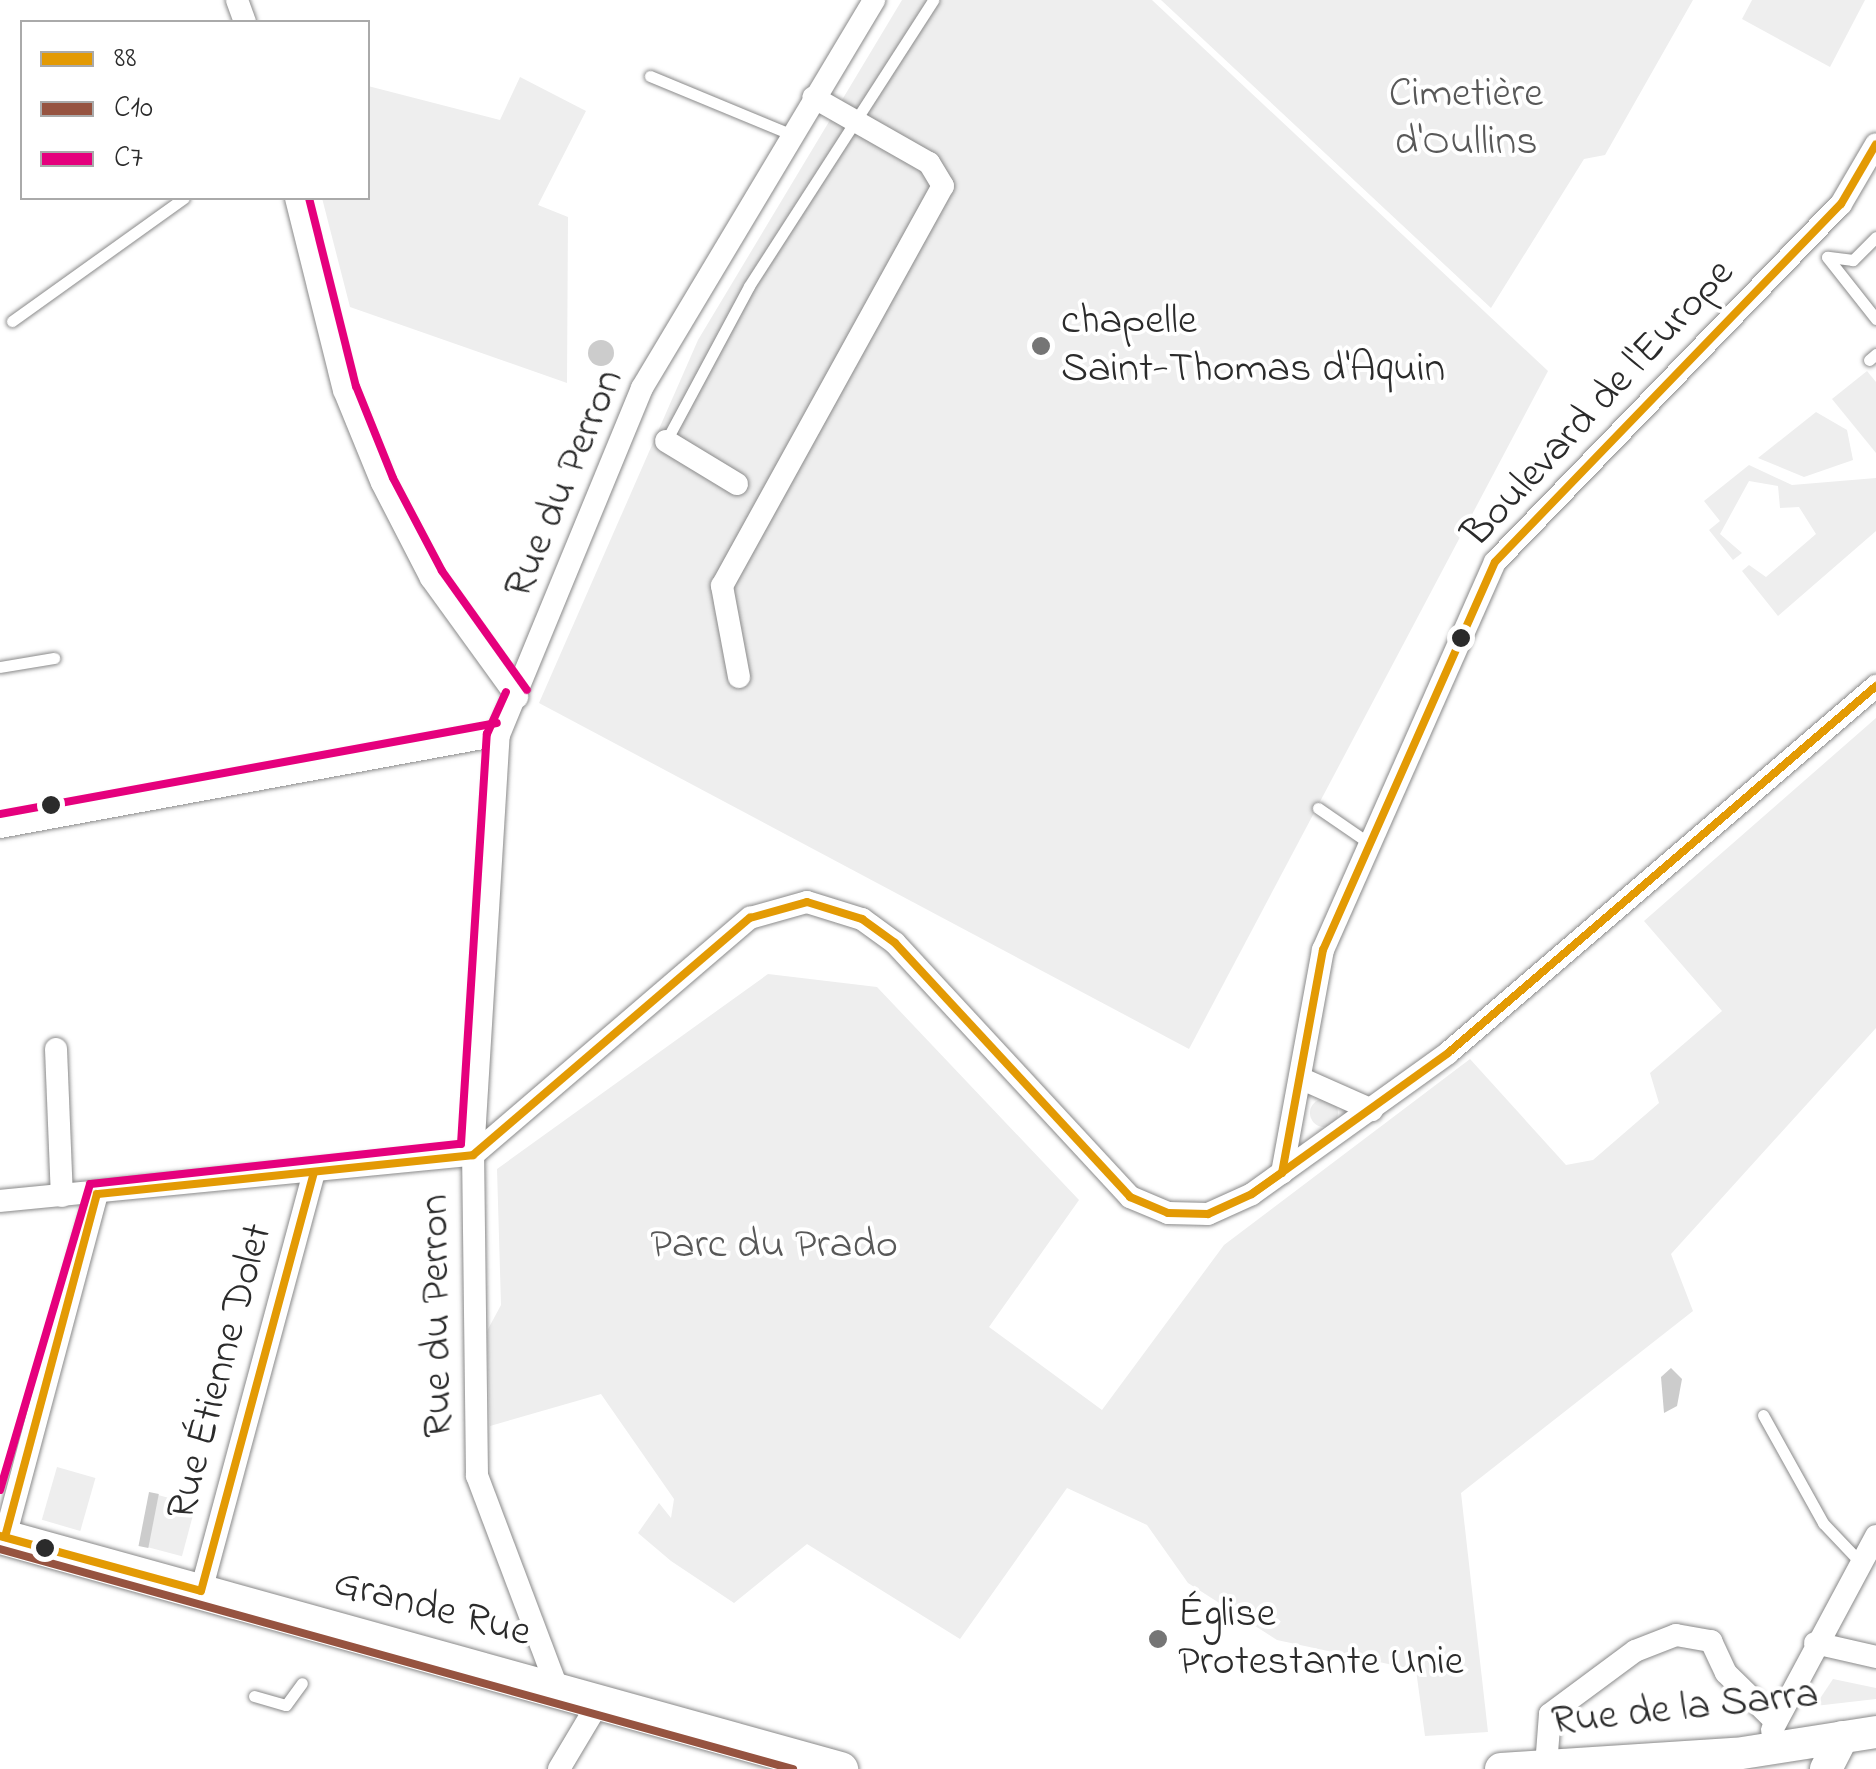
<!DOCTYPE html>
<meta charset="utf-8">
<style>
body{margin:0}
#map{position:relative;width:1876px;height:1769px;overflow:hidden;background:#fff;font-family:"Indie Flower",sans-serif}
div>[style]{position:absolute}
.built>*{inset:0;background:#eee;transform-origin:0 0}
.round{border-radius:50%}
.water>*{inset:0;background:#ccc;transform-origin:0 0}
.roads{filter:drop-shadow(0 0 2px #8a8a8a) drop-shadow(0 0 2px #8a8a8a)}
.lane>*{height:11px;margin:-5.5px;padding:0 5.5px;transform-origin:5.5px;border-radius:5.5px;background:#fff}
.street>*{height:22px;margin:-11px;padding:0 11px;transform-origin:11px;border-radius:11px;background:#fff}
.secondary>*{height:32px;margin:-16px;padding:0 16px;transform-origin:16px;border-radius:16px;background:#fff}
.primary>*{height:35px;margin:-17.5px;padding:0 17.5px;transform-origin:17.5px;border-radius:17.5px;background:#fff}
.bus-1>*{height:8px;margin:-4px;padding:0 4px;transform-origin:4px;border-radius:4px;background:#e39a04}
.bus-2>*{height:8px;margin:-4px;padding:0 4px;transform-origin:4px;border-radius:4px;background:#965340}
.bus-3>*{height:8px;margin:-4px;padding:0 4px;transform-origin:4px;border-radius:4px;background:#e5007d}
.dots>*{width:28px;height:28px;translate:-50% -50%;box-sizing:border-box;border:5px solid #fff;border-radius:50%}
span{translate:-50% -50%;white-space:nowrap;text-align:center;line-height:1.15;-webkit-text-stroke:8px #fff;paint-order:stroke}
.park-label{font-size:42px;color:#585858}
.poi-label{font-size:42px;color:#2b2b2b}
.left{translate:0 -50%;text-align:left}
.street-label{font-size:42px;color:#2b2b2b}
.legend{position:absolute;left:20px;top:20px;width:350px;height:180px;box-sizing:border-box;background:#fff;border:2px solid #aaa;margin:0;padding:12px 18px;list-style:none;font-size:30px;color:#2b2b2b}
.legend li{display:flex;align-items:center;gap:20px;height:50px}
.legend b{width:50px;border:2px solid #aaa}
</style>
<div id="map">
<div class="built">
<div style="clip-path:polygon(902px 0,1152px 0,1548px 371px,1189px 1049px,539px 703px,698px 340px)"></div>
<div style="clip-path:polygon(1161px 0,1693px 0,1605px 155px,1584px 159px,1491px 308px)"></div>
<div style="clip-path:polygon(1752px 0,1865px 0,1830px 67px,1742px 19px)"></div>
<div style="clip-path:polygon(520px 77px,586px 111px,538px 205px,568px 217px,567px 383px,350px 307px,322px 198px,368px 198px,368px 86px,500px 120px)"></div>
<div style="clip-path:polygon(1867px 371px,1876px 382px,1876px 453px,1832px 399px)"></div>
<div style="clip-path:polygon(1816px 412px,1847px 430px,1853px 460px,1804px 477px,1758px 458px)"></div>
<div style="clip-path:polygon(1749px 465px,1792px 485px,1876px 478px,1876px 531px,1778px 616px,1742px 571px,1749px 565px,1766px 577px,1816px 534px,1799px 507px,1780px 508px,1778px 486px,1749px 481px,1720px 534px,1742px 553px,1733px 560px,1709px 530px,1720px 521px,1704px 501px)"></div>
<div style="clip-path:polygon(1876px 718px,1876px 1028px,1671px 1254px,1693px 1311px,1461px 1493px,1488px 1732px,1425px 1736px,1416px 1670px,1277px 1640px,1188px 1583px,1147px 1525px,1067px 1488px,960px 1639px,807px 1544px,734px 1603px,671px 1561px,638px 1533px,659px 1503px,671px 1518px,674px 1499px,601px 1394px,490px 1426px,487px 1331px,501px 1305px,497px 1169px,768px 974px,877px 987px,1079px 1200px,989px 1327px,1102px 1410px,1224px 1245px,1470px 1059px,1566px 1165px,1593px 1160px,1659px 1103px,1650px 1073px,1722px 1011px,1644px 921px)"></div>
<div class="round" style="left:1310px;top:1099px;width:28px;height:28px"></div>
<div style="left:57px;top:1467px;width:40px;height:55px;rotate:16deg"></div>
<div style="left:158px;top:1495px;width:39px;height:53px;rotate:15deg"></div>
<div style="clip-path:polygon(1833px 1679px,1876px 1688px,1876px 1699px,1815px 1706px)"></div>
</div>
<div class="water">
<div class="round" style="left:588px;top:340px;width:26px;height:26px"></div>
<div style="clip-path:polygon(1671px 1368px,1682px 1379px,1677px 1406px,1664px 1413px,1661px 1377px)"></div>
<div style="left:149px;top:1492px;width:10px;height:55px;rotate:11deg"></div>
</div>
<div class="roads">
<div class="lane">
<div style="left:650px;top:76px;width:152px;rotate:22.5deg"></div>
<div style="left:1876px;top:237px;width:33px;rotate:135deg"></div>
<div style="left:1853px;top:260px;width:26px;rotate:-173deg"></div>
<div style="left:1827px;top:257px;width:79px;rotate:51.7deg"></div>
<div style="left:12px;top:321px;width:211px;rotate:-35.6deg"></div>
<div style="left:1869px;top:360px;width:9px;rotate:-41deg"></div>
<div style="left:666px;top:441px;width:176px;rotate:-61.8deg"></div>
<div style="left:749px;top:286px;width:340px;rotate:-57.2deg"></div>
<div style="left:0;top:667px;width:55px;rotate:-9.5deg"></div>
<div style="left:1318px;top:808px;width:62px;rotate:34.5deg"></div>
<div style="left:1763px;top:1415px;width:124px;rotate:60.9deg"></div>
<div style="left:1823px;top:1523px;width:55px;rotate:46.5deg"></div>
<div style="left:254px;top:1696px;width:33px;rotate:16deg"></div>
<div style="left:286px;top:1705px;width:27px;rotate:-54deg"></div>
</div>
<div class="street">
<div style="left:237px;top:0;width:23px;rotate:70deg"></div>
<div style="left:296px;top:198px;width:198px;rotate:76deg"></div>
<div style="left:344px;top:390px;width:100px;rotate:67.8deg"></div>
<div style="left:382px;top:483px;width:107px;rotate:62.7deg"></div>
<div style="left:431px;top:578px;width:147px;rotate:54.1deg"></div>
<div style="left:666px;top:441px;width:83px;rotate:31.2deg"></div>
<div style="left:739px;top:677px;width:93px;rotate:-100.6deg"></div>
<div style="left:722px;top:586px;width:457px;rotate:-61.1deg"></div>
<div style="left:943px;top:186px;width:27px;rotate:-121deg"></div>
<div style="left:929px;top:163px;width:133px;rotate:-150.4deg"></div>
<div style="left:0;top:827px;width:507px;rotate:-10.45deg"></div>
<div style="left:56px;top:1049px;width:147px;rotate:87.7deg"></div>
<div style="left:1300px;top:1078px;width:79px;rotate:24deg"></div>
<div style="left:1282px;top:1173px;width:227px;rotate:-79.6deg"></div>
<div style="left:1323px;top:950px;width:424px;rotate:-66.1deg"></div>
<div style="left:1495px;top:562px;width:498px;rotate:-46deg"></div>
<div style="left:1841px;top:204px;width:69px;rotate:-59.7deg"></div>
<div style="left:0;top:1201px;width:475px;rotate:-5.6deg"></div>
<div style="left:473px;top:1155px;width:365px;rotate:-40.6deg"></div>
<div style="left:750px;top:918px;width:59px;rotate:-15.7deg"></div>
<div style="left:807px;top:902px;width:58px;rotate:17.2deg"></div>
<div style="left:862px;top:919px;width:41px;rotate:36deg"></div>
<div style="left:895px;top:943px;width:346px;rotate:47.2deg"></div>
<div style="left:1130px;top:1197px;width:41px;rotate:22.8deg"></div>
<div style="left:1168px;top:1213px;width:40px;rotate:1.4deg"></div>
<div style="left:1208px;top:1214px;width:48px;rotate:-24.4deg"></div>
<div style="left:1252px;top:1194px;width:241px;rotate:-35.7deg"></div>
<div style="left:1448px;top:1053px;width:564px;rotate:-40.61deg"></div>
<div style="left:5px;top:1537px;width:355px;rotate:-75deg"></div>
<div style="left:201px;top:1591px;width:433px;rotate:-74.9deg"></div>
<div style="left:1815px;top:1643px;width:63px;rotate:12.9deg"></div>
<div style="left:558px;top:1690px;width:229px;rotate:-110.7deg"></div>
<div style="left:477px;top:1476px;width:321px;rotate:-90.7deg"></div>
<div style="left:473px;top:1155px;width:421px;rotate:-86.5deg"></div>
<div style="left:499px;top:735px;width:375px;rotate:-67.6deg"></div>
<div style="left:642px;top:388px;width:452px;rotate:-59.1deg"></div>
<div style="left:1772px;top:1730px;width:220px;rotate:-61.8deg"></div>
<div style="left:1546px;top:1766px;width:52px;rotate:-85.6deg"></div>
<div style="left:1550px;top:1714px;width:106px;rotate:-36.5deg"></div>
<div style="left:1635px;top:1651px;width:44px;rotate:-21.3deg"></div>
<div style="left:1676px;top:1635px;width:36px;rotate:10deg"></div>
<div style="left:1711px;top:1641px;width:35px;rotate:65deg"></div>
<div style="left:1726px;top:1673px;width:66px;rotate:44.4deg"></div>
<div style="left:559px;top:1769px;width:78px;rotate:-59.2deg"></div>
</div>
<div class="secondary">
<div style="left:1501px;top:1769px;width:235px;rotate:-3.7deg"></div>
<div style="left:1736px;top:1754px;width:142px;rotate:-8.9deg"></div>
<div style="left:1826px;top:1769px;width:36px;rotate:-63deg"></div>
</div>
<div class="primary">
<div style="left:0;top:1536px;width:872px;rotate:15.5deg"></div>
</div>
</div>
<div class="bus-1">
<div style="left:1253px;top:1193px;width:35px;rotate:-35deg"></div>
<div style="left:1282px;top:1173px;width:227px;rotate:-79.6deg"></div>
<div style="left:1323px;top:950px;width:424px;rotate:-66.1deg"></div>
<div style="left:1495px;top:562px;width:498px;rotate:-46deg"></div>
<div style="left:1841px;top:204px;width:69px;rotate:-59.7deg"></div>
<div style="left:0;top:1536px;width:208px;rotate:15.3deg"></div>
<div style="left:201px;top:1591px;width:433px;rotate:-74.9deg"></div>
<div style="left:5px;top:1537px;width:355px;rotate:-75deg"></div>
<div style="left:97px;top:1194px;width:378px;rotate:-5.9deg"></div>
<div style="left:473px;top:1155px;width:365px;rotate:-40.6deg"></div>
<div style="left:750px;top:918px;width:59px;rotate:-15.7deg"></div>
<div style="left:807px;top:902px;width:58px;rotate:17.2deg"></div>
<div style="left:862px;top:919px;width:41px;rotate:36deg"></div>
<div style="left:895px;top:943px;width:346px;rotate:47.2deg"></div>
<div style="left:1130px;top:1197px;width:41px;rotate:22.8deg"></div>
<div style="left:1168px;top:1213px;width:40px;rotate:1.4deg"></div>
<div style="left:1208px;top:1214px;width:48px;rotate:-24.4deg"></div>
<div style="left:1252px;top:1194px;width:241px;rotate:-35.7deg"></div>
<div style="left:1448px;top:1053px;width:564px;rotate:-40.61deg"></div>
</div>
<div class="bus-2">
<div style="left:0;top:1549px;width:823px;rotate:15.51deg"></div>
</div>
<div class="bus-3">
<div style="left:309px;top:198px;width:194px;rotate:76deg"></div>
<div style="left:356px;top:386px;width:99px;rotate:68.1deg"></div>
<div style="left:393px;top:478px;width:105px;rotate:62.2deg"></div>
<div style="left:442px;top:571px;width:146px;rotate:54.5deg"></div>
<div style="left:0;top:814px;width:505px;rotate:-10.38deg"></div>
<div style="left:0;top:1490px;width:319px;rotate:-73.6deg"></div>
<div style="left:90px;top:1184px;width:373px;rotate:-6.2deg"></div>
<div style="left:461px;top:1144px;width:411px;rotate:-86.4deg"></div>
<div style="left:487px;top:734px;width:46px;rotate:-65.7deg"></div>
</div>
<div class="dots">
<div style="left:1041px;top:346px;background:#757575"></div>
<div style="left:1461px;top:638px;background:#2b2b2b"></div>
<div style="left:51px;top:805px;background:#2b2b2b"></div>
<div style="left:45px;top:1548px;background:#2b2b2b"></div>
<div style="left:1158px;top:1639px;background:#757575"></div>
</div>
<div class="park-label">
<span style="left:1466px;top:119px">Cimetière<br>d'Oullins</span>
<span style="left:774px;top:1246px">Parc du Prado</span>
</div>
<div class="poi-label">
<span class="left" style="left:1061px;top:346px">chapelle<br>Saint-Thomas d'Aquin</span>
<span class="left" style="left:1178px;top:1639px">Église<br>Protestante Unie</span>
</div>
<div class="street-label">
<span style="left:1599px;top:404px;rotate:-47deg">Boulevard de l'Europe</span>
<span style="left:565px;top:484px;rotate:-67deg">Rue du Perron</span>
<span style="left:438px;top:1316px;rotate:-91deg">Rue du Perron</span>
<span style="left:221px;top:1372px;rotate:-75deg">Rue Étienne Dolet</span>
<span style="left:432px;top:1609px;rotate:15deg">Grande Rue</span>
<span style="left:1685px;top:1709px;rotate:-6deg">Rue de la Sarra</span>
</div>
<ul class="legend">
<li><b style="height:12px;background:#e39a04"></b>88</li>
<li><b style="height:12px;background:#965340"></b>C10</li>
<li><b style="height:12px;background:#e5007d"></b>C7</li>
</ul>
</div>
